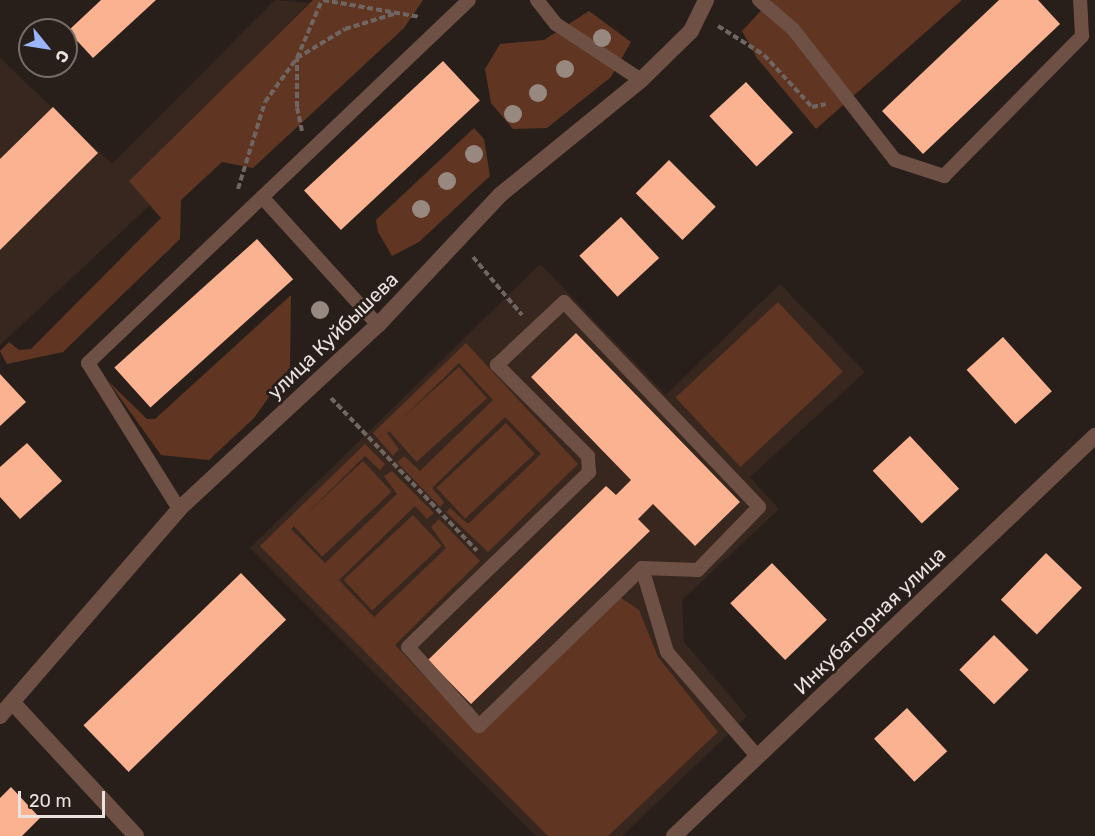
<!DOCTYPE html>
<meta charset="utf-8">
<style>
body{margin:0}
#map{position:relative;width:1095px;height:836px;overflow:hidden;background:#291f1a;font-family:Rubik,sans-serif}
div>[style]{position:absolute}
.built>*{inset:0;background:#37271f}
.green>*{inset:0;background:#603622;transform-origin:0 0}
.building>*{inset:0;background:#fbb290;transform-origin:0 0}
.path>*{height:4px;margin-top:-2px;transform-origin:0;background:repeating-linear-gradient(90deg,#6f6662 0 6px,transparent 0 9px)}
.service>*{height:14px;margin:-7px;padding:0 7px;transform-origin:7px;border-radius:7px;background:#6e5144}
.minor>*{height:16px;margin:-8px;padding:0 8px;transform-origin:8px;border-radius:8px;background:#6e5144}
.trees>*{width:18px;height:18px;margin:-9px;border-radius:50%;background:#978880}
span{translate:-50% -50%;white-space:nowrap;text-align:center;line-height:1.15;-webkit-text-stroke:6px #291f1a;paint-order:stroke}
.street-label{font-size:20px;color:#e9e2df}
.north{position:absolute;left:18px;top:18px;width:60px;height:60px;box-sizing:border-box;background:#291f1a;border:2px solid #766d69;border-radius:50%;rotate:120deg;font-size:16px;font-weight:700;line-height:24px;text-align:center;color:#e9e2df}
.north::after{content:'';display:block;margin:auto;width:21px;height:27px;background:#99b5fd;clip-path:polygon(50% 0,100% 100%,50% 72%,0 100%)}
.scale{position:absolute;left:18px;top:791px;width:87px;height:27px;box-sizing:border-box;border:3px solid #e9e2df;border-top:0;padding-left:8px;font-size:18px;line-height:21px;white-space:nowrap;color:#e9e2df;-webkit-text-stroke:4px #291f1a;paint-order:stroke}
</style>
<div id="map">
<div class="built">
<div style="clip-path:polygon(275px 0,309px 3px,130px 180px,151px 204px,0 345px,0 58px,112px 164px)"></div>
<div style="clip-path:polygon(540px 264px,666px 395px,780px 284px,865px 372px,750px 477px,779px 509px,682px 600px,684px 642px,747px 716px,622px 836px,536px 836px,250px 548px)"></div>
</div>
<div class="green">
<div style="clip-path:polygon(313px 0,423px 0,404px 28px,253px 168px,222px 162px,181px 200px,180px 239px,63px 352px,7px 364px,0 351px,9px 342px,19px 350px,31px 349px,161px 218px,129px 181px)"></div>
<div style="clip-path:polygon(771px 0,962px 0,816px 129px,757px 58px,742px 31px)"></div>
<div style="clip-path:polygon(589px 11px,631px 42px,611px 77px,547px 128px,513px 129px,491px 103px,485px 69px,500px 44px,544px 40px)"></div>
<div style="clip-path:polygon(474px 128px,484px 139px,490px 176px,419px 242px,392px 256px,378px 232px,376px 220px)"></div>
<div style="clip-path:polygon(291px 295px,290px 367px,254px 418px,209px 460px,161px 455px,108px 381px,147px 419px,155px 419px)"></div>
<div style="left:778px;top:302px;width:95px;height:140px;rotate:47deg"></div>
<div style="clip-path:polygon(466px 343px,578px 464px,488px 552px,446px 512px,450px 508px,468px 524px,541px 454px,505px 417px,432px 488px,444px 502px,440px 507px,397px 462px,404px 456px,420px 471px,493px 400px,459px 363px,387px 433px,399px 449px,393px 456px,373px 433px)"></div>
<div style="left:459px;top:367px;width:42px;height:95px;rotate:48deg"></div>
<div style="left:506px;top:423px;width:42px;height:95px;rotate:47deg"></div>
<div style="clip-path:polygon(365px 444px,385px 464px,380px 470px,365px 456px,291px 529px,325px 563px,397px 494px,384px 476px,392px 471px,434px 513px,427px 519px,415px 506px,339px 580px,374px 617px,446px 548px,431px 527px,439px 519px,480px 561px,395px 645px,478px 733px,620px 597px,639px 610px,658px 657px,718px 732px,608px 836px,548px 836px,260px 546px)"></div>
<div style="left:363px;top:461px;width:42px;height:95px;rotate:47deg"></div>
<div style="left:413px;top:515px;width:42px;height:95px;rotate:47deg"></div>
</div>
<div class="building">
<div style="clip-path:polygon(101px 0,156px 0,93px 58px,68px 31px)"></div>
<div style="clip-path:polygon(999px 0,1038px 0,1060px 24px,923px 154px,882px 111px)"></div>
<div style="left:443px;top:61px;width:54px;height:190px;rotate:47deg"></div>
<div style="left:746px;top:82px;width:69px;height:50px;rotate:47deg"></div>
<div style="clip-path:polygon(53px 107px,98px 153px,0 250px,0 159px)"></div>
<div style="left:669px;top:160px;width:66px;height:47px;rotate:45deg"></div>
<div style="left:621px;top:217px;width:56px;height:57px;rotate:47deg"></div>
<div style="left:257px;top:239px;width:54px;height:192px;rotate:48deg"></div>
<div style="clip-path:polygon(576px 333px,740px 502px,695px 546px,653px 504px,638px 519px,650px 531px,471px 704px,428px 660px,606px 486px,616px 495px,631px 480px,531px 377px)"></div>
<div style="left:1003px;top:337px;width:73px;height:49px;rotate:48deg"></div>
<div style="clip-path:polygon(0 374px,26px 402px,0 426px)"></div>
<div style="left:910px;top:436px;width:72px;height:51px;rotate:47deg"></div>
<div style="clip-path:polygon(27px 443px,62px 481px,20px 519px,0 497px,0 467px)"></div>
<div style="left:1046px;top:553px;width:50px;height:65px;rotate:44deg"></div>
<div style="left:772px;top:563px;width:79px;height:58px;rotate:46deg"></div>
<div style="left:241px;top:573px;width:65px;height:219px;rotate:46deg"></div>
<div style="left:994px;top:635px;width:49px;height:49px;rotate:45deg"></div>
<div style="left:907px;top:708px;width:59px;height:45px;rotate:47deg"></div>
<div style="clip-path:polygon(11px 787px,40px 818px,22px 836px,0 836px,0 798px)"></div>
</div>
<div class="path">
<div style="left:323px;top:0;width:97px;rotate:10deg"></div>
<div style="left:718px;top:26px;width:54px;rotate:32.2deg"></div>
<div style="left:764px;top:55px;width:71px;rotate:47.3deg"></div>
<div style="left:812px;top:107px;width:14px;rotate:-12deg"></div>
<div style="left:302px;top:131px;width:25px;rotate:-102deg"></div>
<div style="left:297px;top:107px;width:49px;rotate:-90deg"></div>
<div style="left:297px;top:58px;width:63px;rotate:-66.7deg"></div>
<div style="left:238px;top:189px;width:91px;rotate:-72.8deg"></div>
<div style="left:265px;top:102px;width:54px;rotate:-54deg"></div>
<div style="left:297px;top:58px;width:56px;rotate:-31.1deg"></div>
<div style="left:345px;top:29px;width:54px;rotate:-17.1deg"></div>
<div style="left:473px;top:257px;width:76px;rotate:49.8deg"></div>
<div style="left:331px;top:398px;width:211px;rotate:46.3deg"></div>
</div>
<div class="service">
<div style="left:537px;top:0;width:31px;rotate:52deg"></div>
<div style="left:556px;top:24px;width:102px;rotate:33.4deg"></div>
<div style="left:759px;top:0;width:45px;rotate:40.5deg"></div>
<div style="left:793px;top:29px;width:166px;rotate:52.1deg"></div>
<div style="left:895px;top:160px;width:52px;rotate:18.1deg"></div>
<div style="left:944px;top:176px;width:197px;rotate:-45.4deg"></div>
<div style="left:1082px;top:36px;width:36px;rotate:-93deg"></div>
<div style="left:262px;top:197px;width:173px;rotate:47.8deg"></div>
<div style="left:564px;top:302px;width:283px;rotate:46.4deg"></div>
<div style="left:759px;top:507px;width:88px;rotate:134.1deg"></div>
<div style="left:698px;top:570px;width:56px;rotate:-178deg"></div>
<div style="left:642px;top:568px;width:227px;rotate:135.9deg"></div>
<div style="left:479px;top:726px;width:106px;rotate:-131.9deg"></div>
<div style="left:408px;top:647px;width:252px;rotate:-44deg"></div>
<div style="left:589px;top:472px;width:16px;rotate:-94deg"></div>
<div style="left:588px;top:456px;width:129px;rotate:-135deg"></div>
<div style="left:497px;top:365px;width:92px;rotate:-43.2deg"></div>
<div style="left:179px;top:509px;width:172px;rotate:-121.9deg"></div>
<div style="left:88px;top:363px;width:526px;rotate:-43.61deg"></div>
<div style="left:642px;top:568px;width:88px;rotate:73.4deg"></div>
<div style="left:667px;top:652px;width:139px;rotate:49.1deg"></div>
</div>
<div class="minor">
<div style="left:13px;top:703px;width:181px;rotate:47.2deg"></div>
<div style="left:0;top:716px;width:274px;rotate:-49.1deg"></div>
<div style="left:179px;top:509px;width:271px;rotate:-42.8deg"></div>
<div style="left:378px;top:325px;width:178px;rotate:-46.8deg"></div>
<div style="left:500px;top:195px;width:182px;rotate:-39.2deg"></div>
<div style="left:641px;top:80px;width:70px;rotate:-44.4deg"></div>
<div style="left:691px;top:31px;width:34px;rotate:-64deg"></div>
<div style="left:674px;top:836px;width:581px;rotate:-43.53deg"></div>
</div>
<div class="trees">
<div style="left:602px;top:38px"></div>
<div style="left:565px;top:69px"></div>
<div style="left:538px;top:93px"></div>
<div style="left:513px;top:114px"></div>
<div style="left:474px;top:154px"></div>
<div style="left:447px;top:181px"></div>
<div style="left:421px;top:209px"></div>
<div style="left:320px;top:310px"></div>
</div>
<div class="street-label">
<span style="left:333px;top:336px;rotate:-44deg">улица Куйбышева</span>
<span style="left:870px;top:621px;rotate:-44deg">Инкубаторная улица</span>
</div>
<div class="north">С</div>
<div class="scale">20 m</div>
</div>
